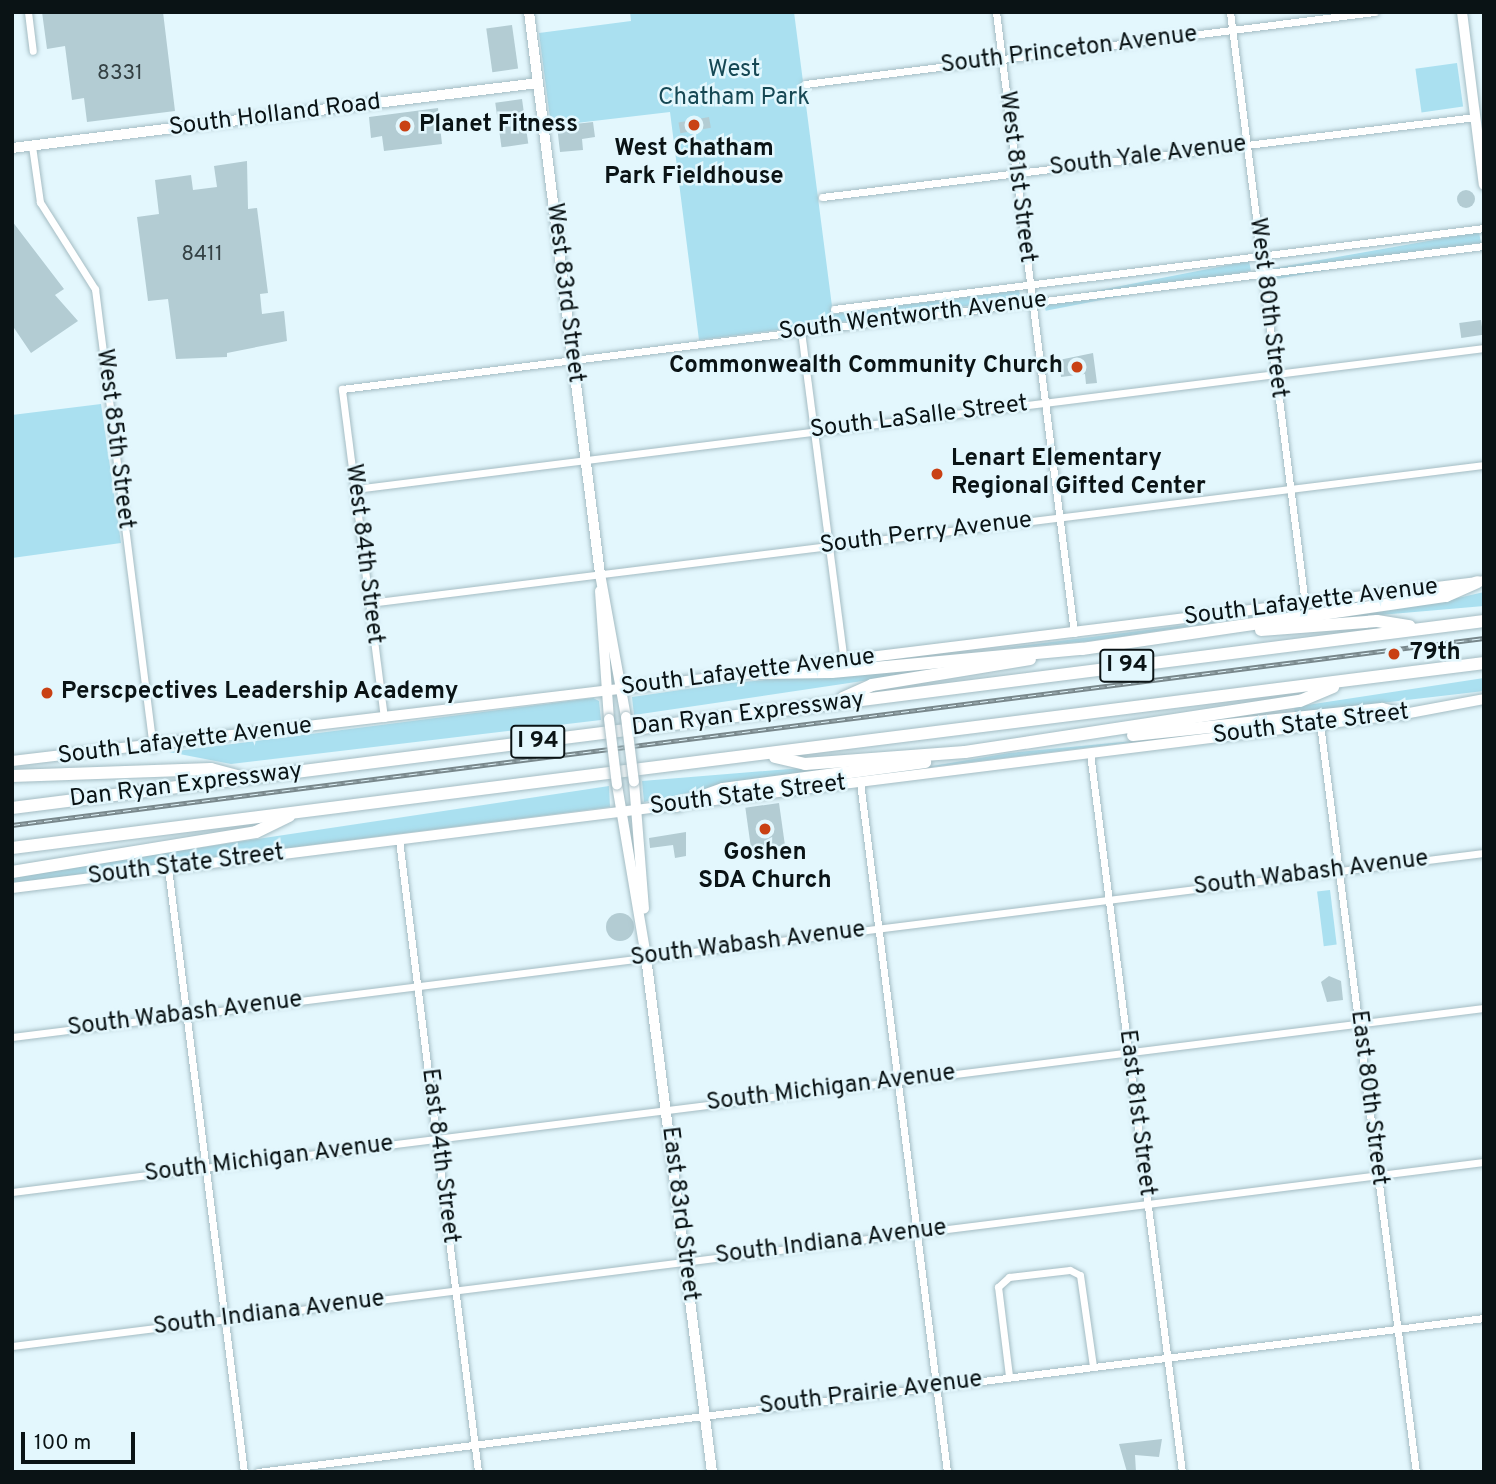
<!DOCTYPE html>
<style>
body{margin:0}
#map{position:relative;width:1496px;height:1484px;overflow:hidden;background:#e3f7fd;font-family:Overpass,sans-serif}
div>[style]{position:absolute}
.green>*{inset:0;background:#aae0f0;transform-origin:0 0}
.building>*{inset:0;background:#b3ccd3;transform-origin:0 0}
.round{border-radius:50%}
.roads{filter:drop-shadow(0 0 2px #a4bcc3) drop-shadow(0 0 2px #a4bcc3)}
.street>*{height:7px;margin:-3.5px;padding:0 3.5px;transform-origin:3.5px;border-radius:3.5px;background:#fff}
.secondary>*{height:10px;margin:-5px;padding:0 5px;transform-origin:5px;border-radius:5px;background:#fff}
.highway>*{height:12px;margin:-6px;padding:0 6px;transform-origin:6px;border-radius:6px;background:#fff}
.rail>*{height:5px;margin-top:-2.5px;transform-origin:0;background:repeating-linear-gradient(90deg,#e3f7fd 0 8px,#78878b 0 16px);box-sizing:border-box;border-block:2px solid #78878b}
.bridges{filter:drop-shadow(0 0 2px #a4bcc3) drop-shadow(0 0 2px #a4bcc3)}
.secondary-bridge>*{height:10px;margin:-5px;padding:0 5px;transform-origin:5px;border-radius:5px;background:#fff}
.dots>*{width:19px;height:19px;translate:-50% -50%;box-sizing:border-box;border:4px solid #e3f7fd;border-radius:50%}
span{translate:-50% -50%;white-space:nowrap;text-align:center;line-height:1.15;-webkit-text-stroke:5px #e3f7fd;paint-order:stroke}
.number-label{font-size:21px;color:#344144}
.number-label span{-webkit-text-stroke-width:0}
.shield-label span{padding:2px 5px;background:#e3f7fd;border:2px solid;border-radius:5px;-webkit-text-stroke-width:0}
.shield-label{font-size:23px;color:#0a1315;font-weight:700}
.street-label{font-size:24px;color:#0a1315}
.park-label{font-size:24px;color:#164854}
.poi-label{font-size:24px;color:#0a1315;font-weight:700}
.left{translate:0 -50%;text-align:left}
.right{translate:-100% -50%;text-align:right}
.frame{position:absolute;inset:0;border:14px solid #0a1315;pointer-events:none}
.scale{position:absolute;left:21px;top:1432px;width:114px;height:32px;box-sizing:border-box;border:4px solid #0a1315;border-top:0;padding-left:9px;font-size:21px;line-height:24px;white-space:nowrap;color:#0a1315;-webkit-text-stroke:5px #e3f7fd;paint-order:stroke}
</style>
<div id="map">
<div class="green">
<div style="clip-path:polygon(630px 12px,794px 12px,833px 314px,1019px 290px,1021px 299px,699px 340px,670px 112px,551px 126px,539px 33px,631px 21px)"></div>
<div style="left:1457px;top:63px;width:44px;height:42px;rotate:82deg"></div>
<div style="left:1479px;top:232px;width:11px;height:209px;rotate:80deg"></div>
<div style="left:1249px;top:261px;width:10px;height:209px;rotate:79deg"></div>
<div style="clip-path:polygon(101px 404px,121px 543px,12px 558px,12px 415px)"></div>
<div style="clip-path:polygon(1484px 592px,1484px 606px,1287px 623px,1445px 601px)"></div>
<div style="clip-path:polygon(1258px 616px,1091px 641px,997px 649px)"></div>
<div style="clip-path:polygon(990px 662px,634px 715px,632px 697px,729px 683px)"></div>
<div style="clip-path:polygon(1484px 678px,1484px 691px,1295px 713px,1294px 707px)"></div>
<div style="clip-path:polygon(593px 698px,599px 701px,601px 720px,231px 764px,169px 752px)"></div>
<div style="clip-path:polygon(1164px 738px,915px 769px,1009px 753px)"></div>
<div style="clip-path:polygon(888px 761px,725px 785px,644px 802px,642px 781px)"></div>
<div style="clip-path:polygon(609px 786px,610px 807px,12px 883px,12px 876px)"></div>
<div style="left:1330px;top:890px;width:55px;height:13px;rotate:83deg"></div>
</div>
<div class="building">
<div style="clip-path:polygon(42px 12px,163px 12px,175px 111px,87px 122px,84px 98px,72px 100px,65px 46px,47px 49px)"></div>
<div style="left:512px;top:25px;width:44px;height:26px;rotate:82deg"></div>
<div style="left:522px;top:99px;width:45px;height:27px;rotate:82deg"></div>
<div style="clip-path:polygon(438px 108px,442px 144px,384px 151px,382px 136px,371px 138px,369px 117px)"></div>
<div style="left:709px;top:117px;width:11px;height:31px;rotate:80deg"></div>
<div style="clip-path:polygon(593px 122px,595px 137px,582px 139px,583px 150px,560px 152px,557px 126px)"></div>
<div style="clip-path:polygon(247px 161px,248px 209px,257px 208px,268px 293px,260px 294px,262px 314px,284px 311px,287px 341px,227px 353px,227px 357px,176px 359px,168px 299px,148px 301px,137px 217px,159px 214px,155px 180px,191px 175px,193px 190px,217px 187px,214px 166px)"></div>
<div class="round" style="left:1457px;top:190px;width:18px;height:18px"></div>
<div style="clip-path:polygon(12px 221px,64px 289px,55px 295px,78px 321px,31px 353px,12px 325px)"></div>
<div style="left:1481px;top:320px;width:15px;height:22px;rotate:82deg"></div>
<div style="clip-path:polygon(1093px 353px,1097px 383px,1086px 384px,1085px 374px,1061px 377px,1059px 360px)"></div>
<div style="left:779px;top:803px;width:43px;height:34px;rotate:82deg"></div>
<div style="clip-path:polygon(686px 832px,686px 856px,675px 858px,673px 845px,650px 848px,649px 838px)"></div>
<div class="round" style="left:606px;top:913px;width:28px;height:28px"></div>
<div style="clip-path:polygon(1329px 976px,1341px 981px,1343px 1000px,1327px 1002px,1321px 982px)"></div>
<div style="clip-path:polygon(1162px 1439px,1159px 1457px,1135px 1455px,1136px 1472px,1127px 1472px,1119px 1444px)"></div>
</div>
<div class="roads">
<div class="street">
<div style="left:28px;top:12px;width:39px;rotate:83deg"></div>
<div style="left:996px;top:12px;width:626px;rotate:82.84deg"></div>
<div style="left:1230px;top:12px;width:597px;rotate:82.78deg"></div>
<div style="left:805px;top:84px;width:574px;rotate:-7.21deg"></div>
<div style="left:32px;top:146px;width:57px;rotate:81.9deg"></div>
<div style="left:40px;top:202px;width:103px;rotate:57.7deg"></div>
<div style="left:95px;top:289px;width:463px;rotate:82.8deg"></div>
<div style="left:822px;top:197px;width:658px;rotate:-6.98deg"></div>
<div style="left:834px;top:309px;width:655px;rotate:-7.1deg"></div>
<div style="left:801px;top:331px;width:333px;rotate:82.6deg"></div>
<div style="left:355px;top:489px;width:1138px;rotate:-7.12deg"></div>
<div style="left:369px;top:603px;width:1124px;rotate:-7.06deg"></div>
<div style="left:384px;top:718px;width:332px;rotate:-97.3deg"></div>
<div style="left:342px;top:389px;width:1151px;rotate:-7.14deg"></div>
<div style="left:1320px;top:724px;width:754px;rotate:82.69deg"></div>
<div style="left:1090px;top:753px;width:725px;rotate:82.71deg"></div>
<div style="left:860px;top:782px;width:695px;rotate:82.81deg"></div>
<div style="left:399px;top:840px;width:637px;rotate:82.87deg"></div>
<div style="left:168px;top:868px;width:609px;rotate:82.83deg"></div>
<div style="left:12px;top:1037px;width:1483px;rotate:-7.13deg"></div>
<div style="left:12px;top:1192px;width:1483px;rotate:-7.13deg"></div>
<div style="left:12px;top:1346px;width:1483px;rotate:-7.13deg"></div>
<div style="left:1009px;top:1376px;width:90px;rotate:-97deg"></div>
<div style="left:998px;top:1287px;width:15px;rotate:-42deg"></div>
<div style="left:1009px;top:1277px;width:61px;rotate:-6.5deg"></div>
<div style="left:1070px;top:1270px;width:11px;rotate:27deg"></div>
<div style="left:1080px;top:1275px;width:92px;rotate:81.9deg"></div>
<div style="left:258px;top:1472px;width:1236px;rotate:-7.16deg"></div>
</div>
<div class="secondary">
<div style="left:529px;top:12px;width:566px;rotate:82.8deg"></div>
<div style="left:600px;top:574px;width:145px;rotate:79.7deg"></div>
<div style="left:1462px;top:12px;width:174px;rotate:82.8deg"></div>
<div style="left:12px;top:148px;width:530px;rotate:-7.04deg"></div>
<div style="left:600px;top:591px;width:128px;rotate:86deg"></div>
<div style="left:781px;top:668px;width:708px;rotate:-7.05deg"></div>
<div style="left:12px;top:761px;width:755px;rotate:-6.77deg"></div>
<div style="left:634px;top:782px;width:127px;rotate:85.5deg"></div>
<div style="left:617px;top:785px;width:174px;rotate:80.4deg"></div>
<div style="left:646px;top:957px;width:519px;rotate:82.7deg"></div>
<div style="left:12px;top:888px;width:1403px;rotate:-7.13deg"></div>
<div style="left:1404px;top:714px;width:81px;rotate:-10.6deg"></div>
</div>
<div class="highway">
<div style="left:1261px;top:630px;width:116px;rotate:-4.4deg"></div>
<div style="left:1377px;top:621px;width:33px;rotate:9deg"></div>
<div style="left:756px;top:673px;width:76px;rotate:-0.8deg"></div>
<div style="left:832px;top:672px;width:251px;rotate:-5.3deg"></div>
<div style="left:1082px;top:649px;width:368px;rotate:-8.3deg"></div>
<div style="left:1446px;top:596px;width:34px;rotate:-24deg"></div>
<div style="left:843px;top:698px;width:32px;rotate:-24deg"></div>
<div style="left:872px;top:685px;width:160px;rotate:-9.3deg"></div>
<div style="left:1133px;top:735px;width:250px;rotate:-6deg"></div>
<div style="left:1382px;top:709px;width:23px;rotate:13deg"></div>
<div style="left:775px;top:757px;width:31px;rotate:13deg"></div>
<div style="left:805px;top:764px;width:160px;rotate:-4.3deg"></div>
<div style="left:965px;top:752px;width:339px;rotate:-8.7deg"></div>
<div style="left:1300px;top:701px;width:36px;rotate:-23deg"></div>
<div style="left:12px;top:776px;width:199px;rotate:-2deg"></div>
<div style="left:211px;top:769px;width:30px;rotate:15deg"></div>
<div style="left:676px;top:806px;width:50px;rotate:-19.9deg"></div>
<div style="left:723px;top:789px;width:204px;rotate:-7.6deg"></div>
<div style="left:12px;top:808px;width:1484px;rotate:-7.24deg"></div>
<div style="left:12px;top:848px;width:1484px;rotate:-7.16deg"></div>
<div style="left:12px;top:872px;width:247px;rotate:-9.3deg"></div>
<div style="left:256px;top:832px;width:37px;rotate:-26deg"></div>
</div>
</div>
<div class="rail">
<div style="left:12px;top:825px;width:1484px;rotate:-7.24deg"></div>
</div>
<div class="bridges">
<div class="secondary-bridge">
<div style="left:626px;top:717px;width:65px;rotate:83deg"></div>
<div style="left:609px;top:719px;width:66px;rotate:83.1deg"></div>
</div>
</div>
<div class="dots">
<div style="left:694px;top:125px;background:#c94114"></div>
<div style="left:405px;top:126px;background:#c94114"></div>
<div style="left:1077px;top:367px;background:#c94114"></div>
<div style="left:937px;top:474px;background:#c94114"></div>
<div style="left:1394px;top:654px;background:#c94114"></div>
<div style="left:47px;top:693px;background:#c94114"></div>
<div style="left:765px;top:829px;background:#c94114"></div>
</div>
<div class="number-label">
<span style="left:120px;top:74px">8331</span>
<span style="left:202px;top:255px">8411</span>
</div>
<div class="shield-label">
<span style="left:1127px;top:666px">I 94</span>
<span style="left:538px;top:742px">I 94</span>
</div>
<div class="street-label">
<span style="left:1069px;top:51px;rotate:-7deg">South Princeton Avenue</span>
<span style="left:275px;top:116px;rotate:-7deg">South Holland Road</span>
<span style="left:1148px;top:157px;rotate:-7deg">South Yale Avenue</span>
<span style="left:1016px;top:177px;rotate:83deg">West 81st Street</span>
<span style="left:564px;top:293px;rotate:83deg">West 83rd Street</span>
<span style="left:1267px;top:308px;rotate:83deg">West 80th Street</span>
<span style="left:913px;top:317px;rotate:-7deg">South Wentworth Avenue</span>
<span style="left:919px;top:418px;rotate:-7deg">South LaSalle Street</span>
<span style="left:114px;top:439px;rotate:83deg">West 85th Street</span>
<span style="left:926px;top:534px;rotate:-7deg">South Perry Avenue</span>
<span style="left:363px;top:554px;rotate:83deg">West 84th Street</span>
<span style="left:1311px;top:603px;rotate:-7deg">South Lafayette Avenue</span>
<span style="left:748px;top:673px;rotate:-7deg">South Lafayette Avenue</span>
<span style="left:748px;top:715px;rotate:-7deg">Dan Ryan Expressway</span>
<span style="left:1311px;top:725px;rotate:-7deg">South State Street</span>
<span style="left:185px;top:742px;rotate:-7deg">South Lafayette Avenue</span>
<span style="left:186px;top:786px;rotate:-7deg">Dan Ryan Expressway</span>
<span style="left:748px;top:796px;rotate:-7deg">South State Street</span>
<span style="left:186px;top:866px;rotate:-7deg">South State Street</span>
<span style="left:1311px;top:874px;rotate:-7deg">South Wabash Avenue</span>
<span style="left:748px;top:945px;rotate:-7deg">South Wabash Avenue</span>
<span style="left:185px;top:1015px;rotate:-7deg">South Wabash Avenue</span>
<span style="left:831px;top:1089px;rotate:-7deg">South Michigan Avenue</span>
<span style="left:1368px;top:1098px;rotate:83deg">East 80th Street</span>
<span style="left:1136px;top:1113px;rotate:83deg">East 81st Street</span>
<span style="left:439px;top:1156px;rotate:83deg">East 84th Street</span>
<span style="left:269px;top:1160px;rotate:-7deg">South Michigan Avenue</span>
<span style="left:679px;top:1214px;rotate:83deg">East 83rd Street</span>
<span style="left:831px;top:1243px;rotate:-7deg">South Indiana Avenue</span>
<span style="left:269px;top:1314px;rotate:-7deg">South Indiana Avenue</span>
<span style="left:871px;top:1394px;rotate:-7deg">South Prairie Avenue</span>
</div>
<div class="park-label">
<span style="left:734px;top:85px">West<br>Chatham Park</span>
</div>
<div class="poi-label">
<span class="left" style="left:419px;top:126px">Planet Fitness</span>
<span style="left:694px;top:164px">West Chatham<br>Park Fieldhouse</span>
<span class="right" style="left:1063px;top:367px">Commonwealth Community Church</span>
<span class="left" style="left:951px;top:474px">Lenart Elementary<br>Regional Gifted Center</span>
<span class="left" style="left:1410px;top:654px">79th</span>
<span class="left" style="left:61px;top:693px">Perscpectives Leadership Academy</span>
<span style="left:765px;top:868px">Goshen<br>SDA Church</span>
</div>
<div class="frame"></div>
<div class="scale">100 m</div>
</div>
